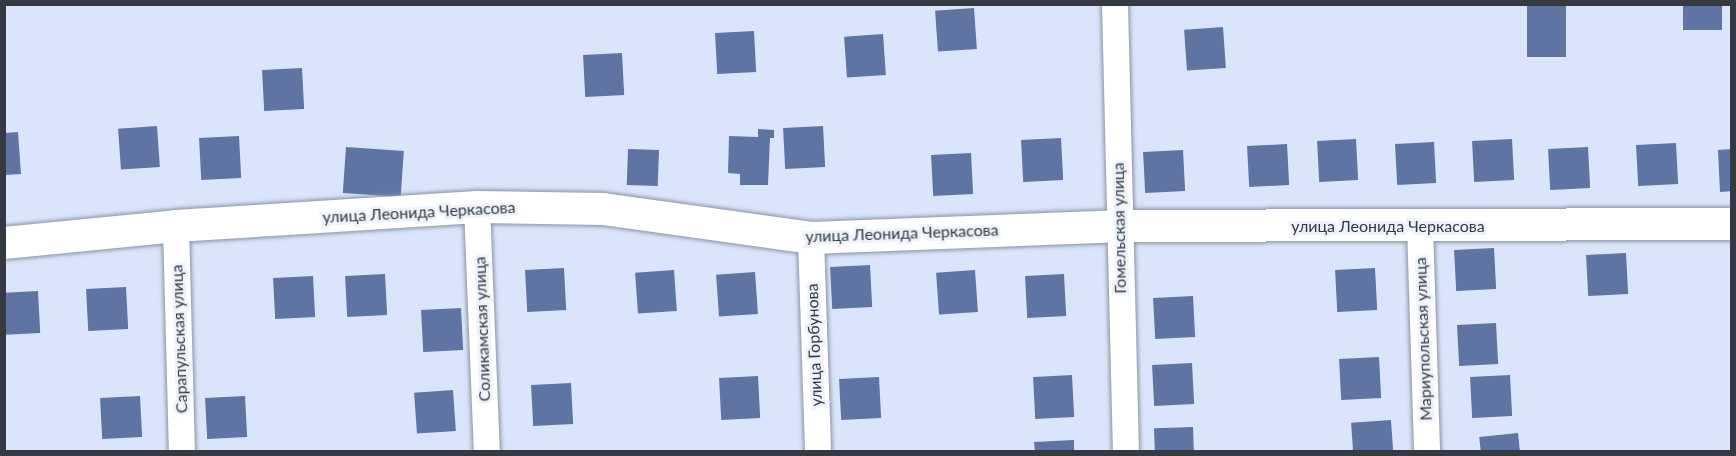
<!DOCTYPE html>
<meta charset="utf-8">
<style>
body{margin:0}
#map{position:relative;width:1736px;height:456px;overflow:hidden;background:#dae5fb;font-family:Lato,sans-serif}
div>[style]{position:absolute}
.building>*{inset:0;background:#5f74a2;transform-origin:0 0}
.roads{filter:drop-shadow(0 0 2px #8993a7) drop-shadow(0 0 2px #8993a7)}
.minor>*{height:26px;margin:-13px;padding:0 13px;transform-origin:13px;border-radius:13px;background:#fff}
.tertiary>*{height:32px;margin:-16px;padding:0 16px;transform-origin:16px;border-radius:16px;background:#fff}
span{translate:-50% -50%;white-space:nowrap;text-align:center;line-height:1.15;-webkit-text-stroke:6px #eef2fb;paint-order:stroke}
.street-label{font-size:16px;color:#353942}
.frame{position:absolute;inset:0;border:6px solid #353942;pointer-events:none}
</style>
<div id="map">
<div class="building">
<div style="left:1683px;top:4px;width:39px;height:26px"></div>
<div style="left:1527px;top:5px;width:39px;height:52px"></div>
<div style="left:974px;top:8px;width:41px;height:39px;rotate:86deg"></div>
<div style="left:1223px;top:27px;width:41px;height:39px;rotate:86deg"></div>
<div style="left:754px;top:31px;width:41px;height:39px;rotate:87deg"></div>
<div style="left:883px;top:34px;width:41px;height:39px;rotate:86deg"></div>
<div style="left:622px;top:53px;width:42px;height:39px;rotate:87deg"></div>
<div style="left:302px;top:68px;width:41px;height:40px;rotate:87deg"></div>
<div style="left:157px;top:126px;width:41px;height:39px;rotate:86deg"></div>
<div style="left:823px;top:126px;width:41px;height:40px;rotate:87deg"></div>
<div style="clip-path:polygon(758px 129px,774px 130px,774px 138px,770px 138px,768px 185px,740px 185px,740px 174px,728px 173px,729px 136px,758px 137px)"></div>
<div style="clip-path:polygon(18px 132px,21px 174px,4px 175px,4px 133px)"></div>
<div style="left:239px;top:136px;width:42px;height:40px;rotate:87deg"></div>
<div style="left:1061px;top:138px;width:42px;height:40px;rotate:87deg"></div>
<div style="left:1356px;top:139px;width:41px;height:39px;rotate:87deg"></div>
<div style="left:1512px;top:139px;width:41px;height:40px;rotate:87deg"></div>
<div style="left:1434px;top:142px;width:41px;height:39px;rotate:87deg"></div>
<div style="left:1676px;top:143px;width:41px;height:40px;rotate:87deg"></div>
<div style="left:1287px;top:144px;width:41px;height:40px;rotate:87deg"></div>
<div style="left:346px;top:147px;width:58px;height:46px;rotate:4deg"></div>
<div style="left:1588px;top:147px;width:41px;height:40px;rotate:87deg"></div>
<div style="left:628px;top:149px;width:31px;height:36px;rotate:2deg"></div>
<div style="clip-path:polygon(1732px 149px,1732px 191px,1720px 192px,1718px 150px)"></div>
<div style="left:1183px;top:150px;width:41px;height:40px;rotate:87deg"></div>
<div style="left:971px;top:153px;width:41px;height:40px;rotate:87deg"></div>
<div style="left:1494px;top:248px;width:41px;height:40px;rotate:87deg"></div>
<div style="left:1626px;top:253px;width:41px;height:40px;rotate:87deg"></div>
<div style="left:870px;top:265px;width:42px;height:40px;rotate:87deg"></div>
<div style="left:564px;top:268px;width:42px;height:39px;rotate:87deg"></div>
<div style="left:1375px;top:268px;width:42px;height:40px;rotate:87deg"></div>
<div style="left:674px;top:270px;width:41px;height:39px;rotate:86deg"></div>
<div style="left:975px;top:270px;width:42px;height:39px;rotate:86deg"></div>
<div style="left:755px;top:272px;width:42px;height:39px;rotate:86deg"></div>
<div style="left:385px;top:274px;width:41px;height:40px;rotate:87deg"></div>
<div style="left:1064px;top:274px;width:42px;height:39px;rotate:87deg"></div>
<div style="left:313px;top:276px;width:41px;height:40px;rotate:87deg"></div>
<div style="left:126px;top:287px;width:42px;height:40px;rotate:87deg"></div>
<div style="left:38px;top:291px;width:42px;height:34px;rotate:87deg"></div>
<div style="left:1193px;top:296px;width:41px;height:40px;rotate:87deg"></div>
<div style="left:461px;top:308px;width:42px;height:40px;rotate:87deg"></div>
<div style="left:1496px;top:323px;width:41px;height:39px;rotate:87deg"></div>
<div style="left:1379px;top:357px;width:41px;height:40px;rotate:87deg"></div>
<div style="left:1192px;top:363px;width:41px;height:40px;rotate:87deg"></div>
<div style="left:1072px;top:375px;width:42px;height:39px;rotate:87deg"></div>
<div style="left:1510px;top:375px;width:41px;height:40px;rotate:87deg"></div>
<div style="left:758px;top:376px;width:42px;height:39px;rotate:87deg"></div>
<div style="left:879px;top:377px;width:41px;height:40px;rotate:87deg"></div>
<div style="left:571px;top:383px;width:41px;height:40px;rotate:87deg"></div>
<div style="left:453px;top:390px;width:41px;height:39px;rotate:86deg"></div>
<div style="left:140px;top:396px;width:41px;height:40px;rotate:87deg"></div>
<div style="left:245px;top:396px;width:41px;height:40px;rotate:87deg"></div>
<div style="left:1391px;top:420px;width:32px;height:40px;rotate:86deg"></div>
<div style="left:1193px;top:427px;width:25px;height:39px;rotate:88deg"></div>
<div style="left:1518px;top:433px;width:19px;height:39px;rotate:84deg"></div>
<div style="clip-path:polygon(1074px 440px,1074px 452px,1035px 452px,1034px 442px)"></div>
</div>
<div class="roads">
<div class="minor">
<div style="left:1115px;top:4px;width:448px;rotate:88.6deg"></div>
<div style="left:477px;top:207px;width:245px;rotate:87.7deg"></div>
<div style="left:176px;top:226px;width:226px;rotate:88.5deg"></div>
<div style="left:1420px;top:226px;width:226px;rotate:88.2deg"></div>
<div style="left:811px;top:238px;width:214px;rotate:88.1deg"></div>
</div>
<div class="tertiary">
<div style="left:4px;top:243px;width:173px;rotate:-5.6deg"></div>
<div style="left:176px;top:226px;width:302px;rotate:-3.6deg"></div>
<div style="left:477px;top:207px;width:126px;rotate:0.9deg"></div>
<div style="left:603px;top:209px;width:210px;rotate:7.9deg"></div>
<div style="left:811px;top:238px;width:307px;rotate:-2.2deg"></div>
<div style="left:1118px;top:226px;width:614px;rotate:-0.19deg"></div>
</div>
</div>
<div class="street-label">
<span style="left:419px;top:212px;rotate:-3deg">улица Леонида Черкасова</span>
<span style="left:1388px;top:226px">улица Леонида Черкасова</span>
<span style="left:1119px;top:228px;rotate:-91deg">Гомельская улица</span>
<span style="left:902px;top:233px;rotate:-2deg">улица Леонида Черкасова</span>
<span style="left:482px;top:329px;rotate:-92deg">Соликамская улица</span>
<span style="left:179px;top:339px;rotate:-92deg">Сарапульская улица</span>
<span style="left:1423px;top:339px;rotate:-92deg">Мариупольская улица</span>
<span style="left:814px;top:345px;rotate:-92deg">улица Горбунова</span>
</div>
<div class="frame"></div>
</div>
